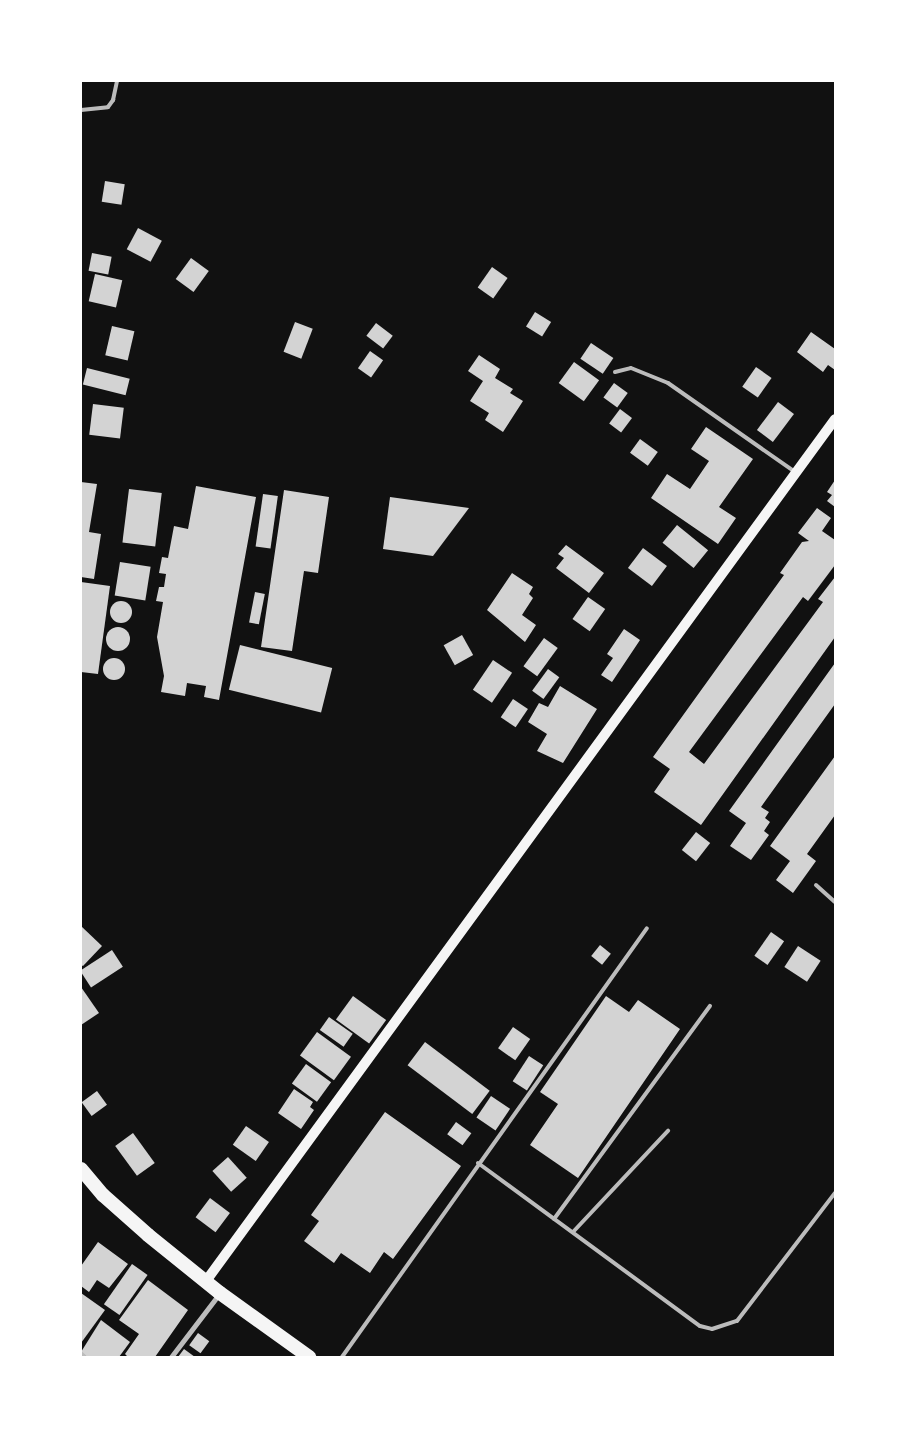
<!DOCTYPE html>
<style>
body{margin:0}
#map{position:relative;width:916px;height:1438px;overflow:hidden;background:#111;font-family:"Asap Condensed",sans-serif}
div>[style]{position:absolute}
.building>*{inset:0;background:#d3d3d3;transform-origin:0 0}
.round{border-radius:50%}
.service>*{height:4px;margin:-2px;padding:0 2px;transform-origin:2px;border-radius:2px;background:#bcbcbc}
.minor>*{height:5px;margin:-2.5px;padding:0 2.5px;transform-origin:2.5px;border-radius:2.5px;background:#bcbcbc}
.secondary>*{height:10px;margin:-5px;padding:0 5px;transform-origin:5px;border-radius:5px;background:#f5f5f5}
.trunk>*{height:14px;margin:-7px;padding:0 7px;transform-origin:7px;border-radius:7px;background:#f5f5f5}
span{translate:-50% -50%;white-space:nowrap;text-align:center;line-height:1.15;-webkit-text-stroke:4px #fff;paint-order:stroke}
.frame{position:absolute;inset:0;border:82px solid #fff;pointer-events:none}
</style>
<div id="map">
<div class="building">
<div style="left:105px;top:181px;width:20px;height:21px;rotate:9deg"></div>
<div style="left:138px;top:228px;width:27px;height:24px;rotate:28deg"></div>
<div style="left:92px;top:253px;width:20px;height:18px;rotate:11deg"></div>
<div style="left:191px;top:258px;width:22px;height:26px;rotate:36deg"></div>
<div style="left:492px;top:267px;width:19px;height:25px;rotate:35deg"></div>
<div style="left:95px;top:274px;width:28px;height:28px;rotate:13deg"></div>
<div style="left:535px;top:312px;width:19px;height:17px;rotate:32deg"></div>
<div style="left:295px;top:322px;width:19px;height:32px;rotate:21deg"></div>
<div style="left:376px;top:323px;width:21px;height:16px;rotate:37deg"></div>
<div style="left:112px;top:326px;width:23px;height:30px;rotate:13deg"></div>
<div style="clip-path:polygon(811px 332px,835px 349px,835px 370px,828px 365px,823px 372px,797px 352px)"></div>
<div style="left:591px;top:343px;width:27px;height:19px;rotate:34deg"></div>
<div style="left:370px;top:351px;width:16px;height:21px;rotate:35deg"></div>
<div style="clip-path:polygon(479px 355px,500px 369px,495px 378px,513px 389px,510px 393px,523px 401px,503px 432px,485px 420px,489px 413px,470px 401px,483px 381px,468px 371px)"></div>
<div style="left:574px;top:362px;width:31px;height:26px;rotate:36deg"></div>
<div style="left:756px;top:367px;width:19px;height:24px;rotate:35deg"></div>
<div style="left:87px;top:368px;width:44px;height:17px;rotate:14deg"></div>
<div style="left:614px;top:383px;width:17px;height:18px;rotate:36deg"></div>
<div style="left:778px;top:402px;width:20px;height:35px;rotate:37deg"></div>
<div style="left:93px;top:404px;width:31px;height:31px;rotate:7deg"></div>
<div style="left:620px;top:409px;width:15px;height:18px;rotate:37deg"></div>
<div style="clip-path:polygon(706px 427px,753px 459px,719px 507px,736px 518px,718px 544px,651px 498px,667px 474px,690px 489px,709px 461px,691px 449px)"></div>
<div style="left:640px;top:439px;width:22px;height:17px;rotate:36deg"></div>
<div style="clip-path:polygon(835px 480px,835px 507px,827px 501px,832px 495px,827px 492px)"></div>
<div style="clip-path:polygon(81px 482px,97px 484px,89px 532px,101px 534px,94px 579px,81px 577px)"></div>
<div style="clip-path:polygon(196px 486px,256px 497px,219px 700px,204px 697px,206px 686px,187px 683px,185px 696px,161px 692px,164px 676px,157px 637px,163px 602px,156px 601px,159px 587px,164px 587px,166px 574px,159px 573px,162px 557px,168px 558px,174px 526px,188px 529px)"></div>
<div style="left:129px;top:489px;width:33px;height:54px;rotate:7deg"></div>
<div style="clip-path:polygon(284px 490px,329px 497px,318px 573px,304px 571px,292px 651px,261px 647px)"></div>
<div style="left:263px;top:494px;width:15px;height:53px;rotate:8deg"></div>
<div style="clip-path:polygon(390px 497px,469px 508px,433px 556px,383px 549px)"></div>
<div style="clip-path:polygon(817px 508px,831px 518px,822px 531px,835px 540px,835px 565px,808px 601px,803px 597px,689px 752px,704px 764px,823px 602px,818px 599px,835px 577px,835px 637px,701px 825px,654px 792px,670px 769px,653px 757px,784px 575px,780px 573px,802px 542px,809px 541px,798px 533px)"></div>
<div style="left:677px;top:525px;width:40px;height:23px;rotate:39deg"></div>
<div style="clip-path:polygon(566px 545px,604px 573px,589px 593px,556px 568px,564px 558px,558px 554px)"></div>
<div style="left:643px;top:548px;width:30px;height:25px;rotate:37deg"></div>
<div style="left:120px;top:562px;width:31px;height:34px;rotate:9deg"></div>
<div style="clip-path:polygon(512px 573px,533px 587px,529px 594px,533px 598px,522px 615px,536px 625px,525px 642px,487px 610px)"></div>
<div style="clip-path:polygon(81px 582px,110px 586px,98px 674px,81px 672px)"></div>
<div style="left:255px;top:592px;width:10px;height:31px;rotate:11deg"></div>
<div style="left:588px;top:597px;width:21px;height:27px;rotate:35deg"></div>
<div class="round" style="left:110px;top:601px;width:22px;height:22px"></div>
<div class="round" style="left:106px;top:627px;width:24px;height:24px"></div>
<div style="clip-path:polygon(624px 629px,640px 640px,612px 682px,601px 675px,613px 658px,607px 654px)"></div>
<div style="left:462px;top:635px;width:23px;height:21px;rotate:61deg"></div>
<div style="left:544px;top:638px;width:17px;height:35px;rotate:36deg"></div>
<div style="left:240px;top:645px;width:95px;height:46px;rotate:14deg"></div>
<div class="round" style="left:103px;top:658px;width:22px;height:22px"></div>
<div style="left:493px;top:660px;width:23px;height:36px;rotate:34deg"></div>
<div style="clip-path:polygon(835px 663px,835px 704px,761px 807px,769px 812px,765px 818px,770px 822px,764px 831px,769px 835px,751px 860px,730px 846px,746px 823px,729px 811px)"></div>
<div style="left:548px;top:669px;width:14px;height:27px;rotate:36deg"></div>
<div style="clip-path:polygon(560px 686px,597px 709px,563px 763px,537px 751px,547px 734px,528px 722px,539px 703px,548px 707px)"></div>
<div style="left:513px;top:699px;width:18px;height:22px;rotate:34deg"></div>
<div style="clip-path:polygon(835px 756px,835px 815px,807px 854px,816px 861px,793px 893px,776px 880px,790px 861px,770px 846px)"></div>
<div style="left:696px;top:832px;width:18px;height:23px;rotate:38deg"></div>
<div style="clip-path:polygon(81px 926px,102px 946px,83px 966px,81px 965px)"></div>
<div style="left:771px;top:932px;width:16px;height:29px;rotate:35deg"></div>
<div style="left:600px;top:945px;width:14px;height:14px;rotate:39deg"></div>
<div style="left:798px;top:946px;width:27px;height:25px;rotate:33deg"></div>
<div style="left:112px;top:950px;width:20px;height:38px;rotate:57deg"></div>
<div style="clip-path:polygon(81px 987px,99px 1013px,81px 1025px)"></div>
<div style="left:353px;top:996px;width:41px;height:29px;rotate:36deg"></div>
<div style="clip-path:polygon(606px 996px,629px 1012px,638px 1000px,680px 1029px,578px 1178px,530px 1145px,558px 1104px,540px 1092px)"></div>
<div style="left:329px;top:1017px;width:29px;height:16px;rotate:35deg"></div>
<div style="left:513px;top:1027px;width:21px;height:26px;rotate:35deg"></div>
<div style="left:317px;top:1032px;width:42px;height:29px;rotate:36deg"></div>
<div style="left:425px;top:1042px;width:81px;height:29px;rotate:37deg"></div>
<div style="left:529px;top:1056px;width:17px;height:30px;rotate:33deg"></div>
<div style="left:306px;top:1064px;width:31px;height:24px;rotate:36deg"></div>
<div style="clip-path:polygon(294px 1089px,313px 1102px,310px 1107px,314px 1110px,301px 1129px,278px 1113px)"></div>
<div style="left:97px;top:1091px;width:17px;height:19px;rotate:54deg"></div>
<div style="left:491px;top:1096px;width:23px;height:26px;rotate:34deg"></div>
<div style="clip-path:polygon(385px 1112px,461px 1166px,393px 1259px,384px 1252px,370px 1273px,341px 1253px,334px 1263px,304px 1241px,319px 1221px,311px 1215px)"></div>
<div style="left:456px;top:1122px;width:19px;height:15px;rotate:36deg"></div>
<div style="left:246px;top:1126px;width:28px;height:23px;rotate:35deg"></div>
<div style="left:133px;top:1133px;width:37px;height:22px;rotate:54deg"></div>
<div style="left:228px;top:1157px;width:28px;height:21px;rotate:48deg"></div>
<div style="left:210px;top:1198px;width:25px;height:24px;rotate:37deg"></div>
<div style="clip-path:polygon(98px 1242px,128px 1264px,109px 1288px,97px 1280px,89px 1292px,81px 1286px,81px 1266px)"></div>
<div style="left:132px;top:1264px;width:19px;height:49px;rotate:35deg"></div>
<div style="clip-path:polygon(148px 1280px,188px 1310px,155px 1357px,128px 1357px,125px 1354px,139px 1334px,119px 1320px)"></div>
<div style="clip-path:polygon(81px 1293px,105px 1310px,81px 1343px)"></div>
<div style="clip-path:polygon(101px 1320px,130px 1342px,119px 1357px,87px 1357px,81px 1352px)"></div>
<div style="left:198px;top:1333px;width:14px;height:15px;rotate:36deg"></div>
<div style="clip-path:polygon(184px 1349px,195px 1357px,178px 1357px)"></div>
</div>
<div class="service">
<div style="left:81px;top:110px;width:27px;rotate:-6deg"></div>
<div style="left:108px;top:107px;width:9px;rotate:-54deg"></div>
<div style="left:113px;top:100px;width:19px;rotate:-78deg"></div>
<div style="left:615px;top:372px;width:16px;rotate:-14deg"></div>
<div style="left:631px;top:368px;width:40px;rotate:22deg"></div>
<div style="left:668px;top:383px;width:155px;rotate:35deg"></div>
<div style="left:816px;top:885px;width:25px;rotate:42deg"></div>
<div style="left:478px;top:1163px;width:275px;rotate:36.3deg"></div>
<div style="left:700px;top:1326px;width:12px;rotate:14deg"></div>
<div style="left:712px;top:1329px;width:26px;rotate:-18deg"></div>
<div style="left:737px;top:1321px;width:161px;rotate:-52.6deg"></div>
<div style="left:554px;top:1219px;width:264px;rotate:-53.8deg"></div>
<div style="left:573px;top:1232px;width:139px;rotate:-46.8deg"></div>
<div style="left:342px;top:1357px;width:526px;rotate:-54.59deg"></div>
</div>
<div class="minor">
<div style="left:81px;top:1354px;width:4px;rotate:45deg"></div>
<div style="left:171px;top:1357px;width:79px;rotate:-52.7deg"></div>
</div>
<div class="secondary">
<div style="left:206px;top:1281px;width:1067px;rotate:-53.88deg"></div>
</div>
<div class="trunk">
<div style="left:81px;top:1169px;width:34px;rotate:50deg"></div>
<div style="left:103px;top:1195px;width:60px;rotate:41.6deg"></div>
<div style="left:148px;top:1235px;width:92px;rotate:38.9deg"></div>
<div style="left:220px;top:1293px;width:110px;rotate:35.7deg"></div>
</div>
<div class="frame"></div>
</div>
